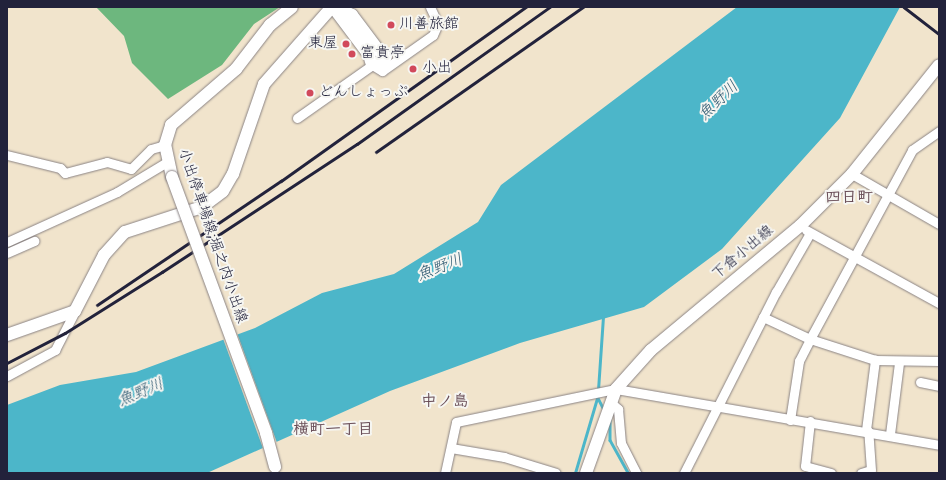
<!DOCTYPE html>
<meta charset="utf-8">
<style>
body{margin:0}
#map{position:relative;width:946px;height:480px;overflow:hidden;background:#f1e4cc;font-family:Mynerve,"Klee One",sans-serif}
div>[style]{position:absolute}
.forest>*{inset:0;background:#6db77e}
.water>*{inset:0;background:#4cb6c9}
.pier>*{inset:0;background:#f1e4cc;transform-origin:0 0}
.stream>*{height:2.5px;margin:-1.25px;padding:0 1.25px;transform-origin:1.25px;border-radius:1.25px;background:#4cb6c9}
.roads{filter:drop-shadow(0 0 1px #8a8384) drop-shadow(0 0 1px #8a8384)}
.minor>*{height:9px;margin:-4.5px;padding:0 4.5px;transform-origin:4.5px;border-radius:4.5px;background:#fff}
.major>*{height:12px;margin:-6px;padding:0 6px;transform-origin:6px;border-radius:6px;background:#fff}
.rail>*{height:2.5px;margin:-1.25px;padding:0 1.25px;transform-origin:1.25px;border-radius:1.25px;background:#22223b}
.bridges{filter:drop-shadow(0 0 1px #8a8384) drop-shadow(0 0 1px #8a8384)}
.major-bridge>*{height:12px;margin:-6px;padding:0 6px;transform-origin:6px;border-radius:6px;background:#fff}
.dots>*{width:11px;height:11px;translate:-50% -50%;box-sizing:border-box;border:2px solid #f6f6f2;border-radius:50%}
span{translate:-50% -50%;white-space:nowrap;text-align:center;line-height:1.15;-webkit-text-stroke:4px #f6f6f2;paint-order:stroke}
.poi-label{font-size:15px;color:#22223b}
.left{translate:0 -50%;text-align:left}
.right{translate:-100% -50%;text-align:right}
.street-label{font-size:15px;color:#22223b}
.water-label{font-size:16px;color:#335d74;font-style:italic}
.neighbourhood-label{font-size:16px;color:#684c56;font-weight:700}
.frame{position:absolute;inset:0;border:8px solid #22223b;pointer-events:none}
</style>
<div id="map">
<div class="forest">
<div style="clip-path:polygon(96px 7px,280px 7px,254px 24px,222px 65px,168px 99px,132px 63px,124px 36px)"></div>
</div>
<div class="water">
<div style="clip-path:polygon(737px 7px,900px 7px,840px 118px,722px 249px,644px 307px,520px 343px,390px 391px,207px 473px,7px 473px,7px 405px,60px 385px,136px 372px,255px 328px,322px 293px,394px 274px,478px 222px,501px 185px)"></div>
</div>
<div class="pier">
<div style="left:237px;top:333px;width:119px;height:15px;rotate:70deg"></div>
</div>
<div class="stream">
<div style="left:598px;top:390px;width:73px;rotate:-86.1deg"></div>
<div style="left:598px;top:398px;width:13px;rotate:63deg"></div>
<div style="left:610px;top:419px;width:21px;rotate:90deg"></div>
<div style="left:610px;top:440px;width:38px;rotate:61deg"></div>
<div style="left:575px;top:473px;width:81px;rotate:-73.6deg"></div>
</div>
<div class="roads">
<div class="minor">
<div style="left:297px;top:118px;width:92px;rotate:-35.2deg"></div>
<div style="left:372px;top:65px;width:12px;rotate:31deg"></div>
<div style="left:382px;top:71px;width:62px;rotate:-35.2deg"></div>
<div style="left:433px;top:35px;width:12px;rotate:-66deg"></div>
<div style="left:438px;top:24px;width:19px;rotate:-115deg"></div>
<div style="left:7px;top:155px;width:55px;rotate:13.8deg"></div>
<div style="left:60px;top:168px;width:7px;rotate:45deg"></div>
<div style="left:65px;top:173px;width:43px;rotate:-14.7deg"></div>
<div style="left:107px;top:162px;width:25px;rotate:16deg"></div>
<div style="left:131px;top:169px;width:28px;rotate:-45deg"></div>
<div style="left:151px;top:149px;width:15px;rotate:-16deg"></div>
<div style="left:852px;top:174px;width:100px;rotate:29.9deg"></div>
<div style="left:806px;top:230px;width:152px;rotate:28.8deg"></div>
<div style="left:7px;top:242px;width:121px;rotate:-24.4deg"></div>
<div style="left:117px;top:192px;width:58px;rotate:-31deg"></div>
<div style="left:7px;top:253px;width:30px;rotate:-24deg"></div>
<div style="left:763px;top:317px;width:52px;rotate:25.1deg"></div>
<div style="left:810px;top:339px;width:68px;rotate:17.9deg"></div>
<div style="left:875px;top:360px;width:64px;rotate:0.9deg"></div>
<div style="left:7px;top:376px;width:55px;rotate:-28.4deg"></div>
<div style="left:55px;top:350px;width:44px;rotate:-62.9deg"></div>
<div style="left:920px;top:382px;width:19px;rotate:12deg"></div>
<div style="left:610px;top:402px;width:11px;rotate:41deg"></div>
<div style="left:618px;top:409px;width:34px;rotate:85deg"></div>
<div style="left:621px;top:443px;width:34px;rotate:63deg"></div>
<div style="left:790px;top:420px;width:60px;rotate:-81.3deg"></div>
<div style="left:799px;top:361px;width:25px;rotate:-63deg"></div>
<div style="left:810px;top:339px;width:215px;rotate:-61.6deg"></div>
<div style="left:912px;top:150px;width:33px;rotate:-35deg"></div>
<div style="left:810px;top:421px;width:45px;rotate:96.3deg"></div>
<div style="left:805px;top:466px;width:27px;rotate:15deg"></div>
<div style="left:866px;top:430px;width:71px;rotate:-82.7deg"></div>
<div style="left:890px;top:434px;width:72px;rotate:-82.8deg"></div>
<div style="left:451px;top:448px;width:54px;rotate:9.6deg"></div>
<div style="left:504px;top:457px;width:54px;rotate:17.1deg"></div>
<div style="left:445px;top:473px;width:52px;rotate:-77.8deg"></div>
<div style="left:456px;top:422px;width:163px;rotate:-11.7deg"></div>
<div style="left:616px;top:389px;width:328px;rotate:9.8deg"></div>
<div style="left:684px;top:473px;width:203px;rotate:-63.1deg"></div>
<div style="left:776px;top:292px;width:68px;rotate:-60deg"></div>
<div style="left:861px;top:473px;width:10px;rotate:-17deg"></div>
<div style="left:871px;top:470px;width:39px;rotate:-94deg"></div>
</div>
<div class="major">
<div style="left:333px;top:7px;width:60px;rotate:53.1deg"></div>
<div style="left:369px;top:55px;width:10px;rotate:73deg"></div>
<div style="left:372px;top:65px;width:11px"></div>
<div style="left:383px;top:65px;width:9px;rotate:-72deg"></div>
<div style="left:386px;top:56px;width:9px;rotate:-144deg"></div>
<div style="left:379px;top:51px;width:45px;rotate:-126.9deg"></div>
<div style="left:352px;top:15px;width:18px;rotate:-153deg"></div>
<div style="left:172px;top:177px;width:33px;rotate:-102deg"></div>
<div style="left:165px;top:145px;width:21px;rotate:-73deg"></div>
<div style="left:171px;top:125px;width:86px;rotate:-40.7deg"></div>
<div style="left:236px;top:69px;width:56px;rotate:-52.3deg"></div>
<div style="left:270px;top:25px;width:28px;rotate:-39deg"></div>
<div style="left:7px;top:335px;width:72px;rotate:-19.4deg"></div>
<div style="left:75px;top:311px;width:63px;rotate:-62.6deg"></div>
<div style="left:104px;top:255px;width:31px;rotate:-48deg"></div>
<div style="left:125px;top:232px;width:81px;rotate:-18deg"></div>
<div style="left:202px;top:207px;width:26px;rotate:-37deg"></div>
<div style="left:223px;top:191px;width:20px;rotate:-60deg"></div>
<div style="left:233px;top:174px;width:95px;rotate:-71deg"></div>
<div style="left:264px;top:84px;width:103px;rotate:-48.6deg"></div>
<div style="left:586px;top:473px;width:89px;rotate:-70.3deg"></div>
<div style="left:616px;top:389px;width:52px;rotate:-48.1deg"></div>
<div style="left:651px;top:350px;width:194px;rotate:-39.8deg"></div>
<div style="left:800px;top:226px;width:74px;rotate:-45deg"></div>
<div style="left:852px;top:174px;width:139px;rotate:-51.4deg"></div>
</div>
</div>
<div class="rail">
<div style="left:904px;top:7px;width:44px;rotate:37.6deg"></div>
<div style="left:376px;top:152px;width:253px;rotate:-35deg"></div>
<div style="left:97px;top:305px;width:222px;rotate:-34deg"></div>
<div style="left:281px;top:181px;width:301px;rotate:-35.4deg"></div>
<div style="left:7px;top:363px;width:65px;rotate:-27.3deg"></div>
<div style="left:65px;top:333px;width:115px;rotate:-32.2deg"></div>
<div style="left:162px;top:272px;width:233px;rotate:-33.3deg"></div>
<div style="left:357px;top:144px;width:237px;rotate:-35.4deg"></div>
</div>
<div class="bridges">
<div class="major-bridge">
<div style="left:172px;top:177px;width:273px;rotate:69.8deg"></div>
<div style="left:266px;top:433px;width:35px;rotate:75deg"></div>
</div>
</div>
<div class="dots">
<div style="left:391px;top:25px;background:#d1495b"></div>
<div style="left:346px;top:44px;background:#d1495b"></div>
<div style="left:352px;top:54px;background:#d1495b"></div>
<div style="left:413px;top:69px;background:#d1495b"></div>
<div style="left:310px;top:93px;background:#d1495b"></div>
</div>
<div class="poi-label">
<span class="left" style="left:399px;top:25px">川善旅館</span>
<span class="right" style="left:338px;top:44px">東屋</span>
<span class="left" style="left:360px;top:54px">富貴亭</span>
<span class="left" style="left:422px;top:69px">小出</span>
<span class="left" style="left:318px;top:93px">どんしょっぷ</span>
</div>
<div class="street-label">
<span style="left:212px;top:236px;rotate:71deg">小出停車場線;堀之内小出線</span>
<span style="left:743px;top:253px;rotate:-40deg">下倉小出線</span>
</div>
<div class="water-label">
<span style="left:719px;top:101px;rotate:-44deg">魚野川</span>
<span style="left:440px;top:268px;rotate:-21deg">魚野川</span>
<span style="left:141px;top:393px;rotate:-23deg">魚野川</span>
</div>
<div class="neighbourhood-label">
<span style="left:849px;top:198px">四日町</span>
<span style="left:445px;top:402px">中ノ島</span>
<span style="left:333px;top:430px">横町一丁目</span>
</div>
<div class="frame"></div>
</div>
